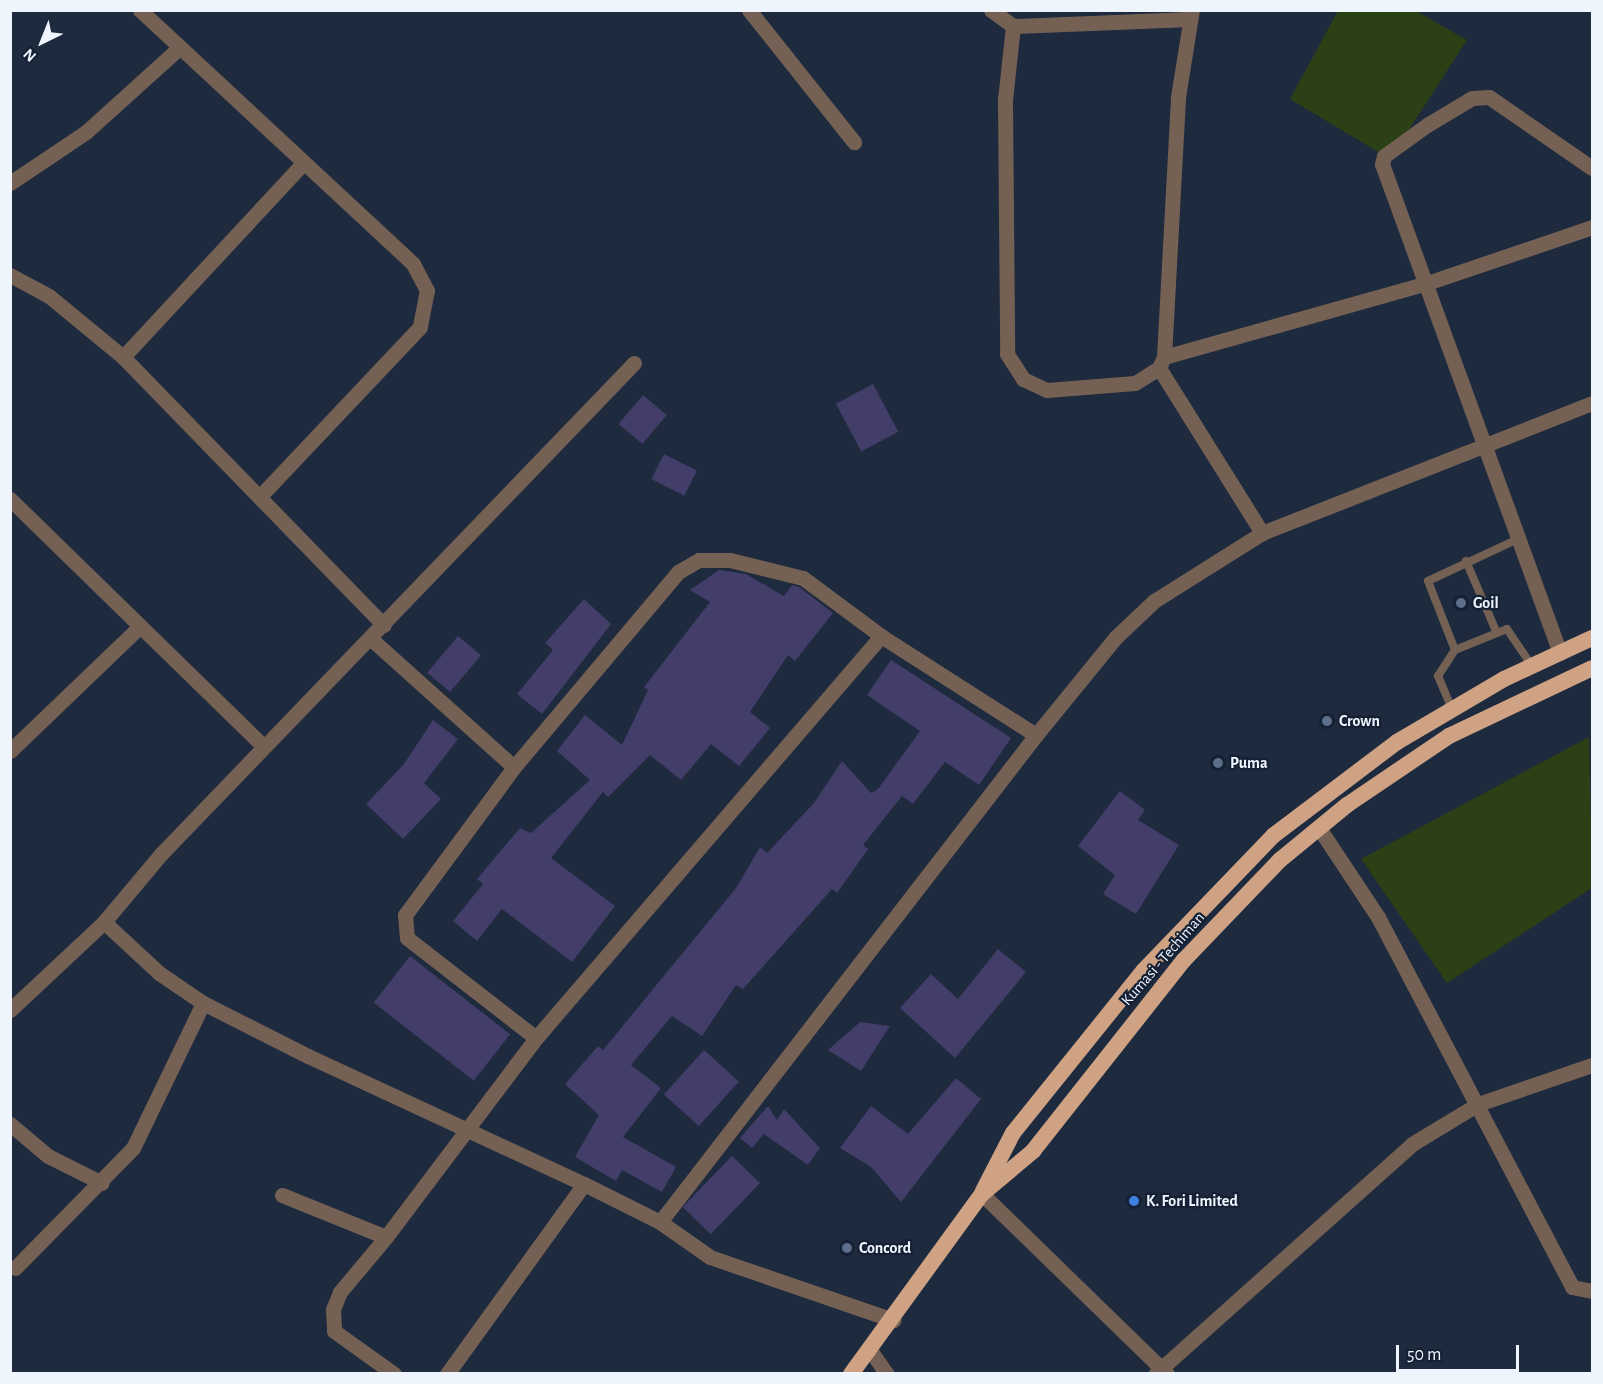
<!DOCTYPE html>
<style>
body{margin:0}
#map{position:relative;width:1603px;height:1384px;overflow:hidden;background:#1e2a3e;font-family:"Alegreya Sans",sans-serif}
div>[style]{position:absolute}
.green>*{inset:0;background:#2b4014}
.building>*{inset:0;background:#423d69;transform-origin:0 0}
.service>*{height:8px;margin:-4px;padding:0 4px;transform-origin:4px;border-radius:4px;background:#756154}
.minor>*{height:15px;margin:-7.5px;padding:0 7.5px;transform-origin:7.5px;border-radius:7.5px;background:#756154}
.trunk>*{height:16px;margin:-8px;padding:0 8px;transform-origin:8px;border-radius:8px;background:#cfa284}
.dots>*{width:16px;height:16px;translate:-50% -50%;box-sizing:border-box;border:3px solid #142034;border-radius:50%}
span{translate:-50% -50%;white-space:nowrap;text-align:center;line-height:1.15;-webkit-text-stroke:4.5px #142034;paint-order:stroke}
.poi-label{font-size:16px;color:#eff5fd;font-weight:700}
.left{translate:0 -50%;text-align:left}
.street-label{font-size:16px;color:#eff5fd}
.frame{position:absolute;inset:0;border:12px solid #eff5fd;pointer-events:none}
.north{position:absolute;left:12px;top:12px;width:60px;height:60px;-webkit-text-stroke:4px #142034;paint-order:stroke;rotate:223deg;font-size:16px;font-weight:700;line-height:24px;text-align:center;color:#eff5fd}
.north::after{content:'';display:block;margin:auto;width:21px;height:27px;background:#eff5fd;clip-path:polygon(50% 0,100% 100%,50% 72%,0 100%)}
.scale{position:absolute;left:1396px;top:1345px;width:123px;height:27px;box-sizing:border-box;border:3px solid #eff5fd;border-top:0;padding-left:8px;font-size:18px;line-height:21px;white-space:nowrap;color:#eff5fd;-webkit-text-stroke:4px #142034;paint-order:stroke}
</style>
<div id="map">
<div class="green">
<div style="clip-path:polygon(1338px 11px,1416px 11px,1467px 40px,1390px 159px,1290px 99px)"></div>
<div style="clip-path:polygon(1589px 737px,1592px 888px,1447px 983px,1361px 859px)"></div>
</div>
<div class="building">
<div style="left:873px;top:384px;width:54px;height:42px;rotate:62deg"></div>
<div style="left:643px;top:395px;width:31px;height:38px;rotate:40deg"></div>
<div style="left:664px;top:454px;width:37px;height:28px;rotate:27deg"></div>
<div style="clip-path:polygon(719px 570px,746px 574px,784px 596px,792px 585px,799px 587px,833px 613px,795px 661px,788px 655px,750px 712px,770px 728px,739px 766px,711px 744px,681px 780px,650px 755px,608px 797px,603px 792px,551px 858px,615px 906px,572px 962px,502px 909px,477px 941px,453px 921px,483px 884px,477px 879px,520px 828px,531px 833px,590px 780px,557px 751px,585px 715px,622px 745px,648px 690px,644px 687px,710px 602px,690px 590px)"></div>
<div style="clip-path:polygon(584px 599px,611px 624px,542px 714px,517px 694px,553px 650px,545px 643px)"></div>
<div style="left:458px;top:636px;width:30px;height:48px;rotate:40deg"></div>
<div style="clip-path:polygon(891px 660px,1011px 738px,979px 785px,945px 762px,913px 804px,902px 796px,863px 845px,868px 849px,837px 893px,832px 889px,743px 989px,736px 985px,702px 1036px,672px 1016px,631px 1065px,661px 1088px,623px 1137px,676px 1167px,662px 1192px,622px 1170px,616px 1181px,575px 1157px,599px 1115px,565px 1084px,598px 1046px,603px 1050px,736px 888px,760px 847px,767px 853px,814px 803px,842px 761px,871px 793px,878px 789px,920px 731px,867px 695px)"></div>
<div style="clip-path:polygon(433px 720px,458px 739px,424px 783px,441px 799px,403px 839px,366px 804px,404px 764px)"></div>
<div style="clip-path:polygon(1120px 791px,1145px 810px,1138px 820px,1179px 845px,1136px 914px,1103px 894px,1115px 875px,1078px 846px)"></div>
<div style="clip-path:polygon(998px 949px,1026px 972px,955px 1058px,900px 1008px,931px 974px,958px 999px)"></div>
<div style="left:410px;top:956px;width:127px;height:59px;rotate:38deg"></div>
<div style="clip-path:polygon(860px 1022px,890px 1026px,861px 1071px,828px 1050px)"></div>
<div style="left:704px;top:1050px;width:47px;height:60px;rotate:42deg"></div>
<div style="clip-path:polygon(956px 1078px,981px 1099px,901px 1202px,871px 1167px,840px 1148px,871px 1106px,908px 1134px)"></div>
<div style="clip-path:polygon(768px 1106px,777px 1120px,784px 1109px,820px 1148px,808px 1165px,764px 1134px,752px 1148px,740px 1138px)"></div>
<div style="left:732px;top:1156px;width:39px;height:71px;rotate:44deg"></div>
</div>
<div class="service">
<div style="left:1466px;top:561px;width:76px;rotate:66.8deg"></div>
<div style="left:1455px;top:650px;width:74px;rotate:-111.4deg"></div>
<div style="left:1428px;top:581px;width:99px;rotate:-25deg"></div>
<div style="left:1452px;top:709px;width:36px;rotate:-113deg"></div>
<div style="left:1438px;top:676px;width:31px;rotate:-57deg"></div>
<div style="left:1455px;top:650px;width:56px;rotate:-22deg"></div>
<div style="left:1507px;top:629px;width:45px;rotate:56deg"></div>
</div>
<div class="minor">
<div style="left:140px;top:10px;width:373px;rotate:42.9deg"></div>
<div style="left:413px;top:264px;width:30px;rotate:62deg"></div>
<div style="left:427px;top:290px;width:38px;rotate:101deg"></div>
<div style="left:420px;top:327px;width:231px;rotate:133.4deg"></div>
<div style="left:749px;top:10px;width:169px;rotate:51.5deg"></div>
<div style="left:991px;top:10px;width:27px;rotate:36deg"></div>
<div style="left:1013px;top:26px;width:177px;rotate:-2.3deg"></div>
<div style="left:1013px;top:26px;width:74px;rotate:96.2deg"></div>
<div style="left:1005px;top:100px;width:254px;rotate:89.5deg"></div>
<div style="left:1007px;top:354px;width:30px;rotate:57deg"></div>
<div style="left:1023px;top:379px;width:26px;rotate:25deg"></div>
<div style="left:1047px;top:390px;width:88px;rotate:-4.5deg"></div>
<div style="left:1135px;top:383px;width:28px;rotate:-32deg"></div>
<div style="left:1159px;top:368px;width:12px;rotate:-66deg"></div>
<div style="left:1164px;top:357px;width:260px;rotate:-86.9deg"></div>
<div style="left:1178px;top:97px;width:88px;rotate:-80.9deg"></div>
<div style="left:10px;top:183px;width:92px;rotate:-33.9deg"></div>
<div style="left:86px;top:132px;width:124px;rotate:-42.1deg"></div>
<div style="left:10px;top:275px;width:44px;rotate:28.3deg"></div>
<div style="left:49px;top:296px;width:96px;rotate:39.5deg"></div>
<div style="left:123px;top:357px;width:374px;rotate:45.8deg"></div>
<div style="left:123px;top:357px;width:265px;rotate:-47.1deg"></div>
<div style="left:1164px;top:357px;width:273px;rotate:-15.7deg"></div>
<div style="left:1427px;top:283px;width:174px;rotate:-18.7deg"></div>
<div style="left:634px;top:363px;width:682px;rotate:133.93deg"></div>
<div style="left:161px;top:854px;width:89px;rotate:130deg"></div>
<div style="left:104px;top:922px;width:75px;rotate:42.8deg"></div>
<div style="left:159px;top:973px;width:53px;rotate:34.3deg"></div>
<div style="left:203px;top:1003px;width:118px;rotate:26.8deg"></div>
<div style="left:308px;top:1056px;width:304px;rotate:24.9deg"></div>
<div style="left:584px;top:1184px;width:85px;rotate:26.6deg"></div>
<div style="left:660px;top:1222px;width:61px;rotate:35deg"></div>
<div style="left:710px;top:1257px;width:194px;rotate:19deg"></div>
<div style="left:1159px;top:368px;width:195px;rotate:58deg"></div>
<div style="left:10px;top:499px;width:354px;rotate:44.3deg"></div>
<div style="left:370px;top:638px;width:193px;rotate:41.9deg"></div>
<div style="left:1560px;top:653px;width:520px;rotate:-110deg"></div>
<div style="left:1382px;top:164px;width:8px;rotate:-76deg"></div>
<div style="left:1384px;top:156px;width:53px;rotate:-35.8deg"></div>
<div style="left:1427px;top:125px;width:52px;rotate:-31deg"></div>
<div style="left:1472px;top:98px;width:17px;rotate:-3deg"></div>
<div style="left:1489px;top:97px;width:125px;rotate:34.6deg"></div>
<div style="left:10px;top:751px;width:176px;rotate:-43.8deg"></div>
<div style="left:1319px;top:828px;width:107px;rotate:56.5deg"></div>
<div style="left:1378px;top:917px;width:418px;rotate:62.3deg"></div>
<div style="left:1572px;top:1287px;width:20px;rotate:11deg"></div>
<div style="left:10px;top:1010px;width:129px;rotate:-43.1deg"></div>
<div style="left:536px;top:1038px;width:163px;rotate:-142.2deg"></div>
<div style="left:407px;top:938px;width:23px;rotate:-95deg"></div>
<div style="left:405px;top:915px;width:184px;rotate:-53.6deg"></div>
<div style="left:514px;top:767px;width:255px;rotate:-49.9deg"></div>
<div style="left:678px;top:572px;width:24px;rotate:-30deg"></div>
<div style="left:699px;top:560px;width:31px"></div>
<div style="left:730px;top:560px;width:75px;rotate:13.9deg"></div>
<div style="left:803px;top:578px;width:97px;rotate:36.6deg"></div>
<div style="left:881px;top:636px;width:184px;rotate:32.6deg"></div>
<div style="left:10px;top:1124px;width:50px;rotate:40.1deg"></div>
<div style="left:48px;top:1156px;width:60px;rotate:26.6deg"></div>
<div style="left:982px;top:1194px;width:258px;rotate:44.2deg"></div>
<div style="left:282px;top:1195px;width:112px;rotate:22deg"></div>
<div style="left:386px;top:1237px;width:249px;rotate:-53deg"></div>
<div style="left:536px;top:1038px;width:530px;rotate:-49.36deg"></div>
<div style="left:660px;top:1222px;width:615px;rotate:-52.33deg"></div>
<div style="left:1036px;top:735px;width:127px;rotate:-50.8deg"></div>
<div style="left:1116px;top:637px;width:52px;rotate:-43.5deg"></div>
<div style="left:1154px;top:601px;width:128px;rotate:-32.2deg"></div>
<div style="left:1262px;top:533px;width:355px;rotate:-21.5deg"></div>
<div style="left:386px;top:1237px;width:72px;rotate:129.9deg"></div>
<div style="left:340px;top:1292px;width:18px;rotate:112deg"></div>
<div style="left:333px;top:1309px;width:22px;rotate:87deg"></div>
<div style="left:334px;top:1331px;width:74px;rotate:35.6deg"></div>
<div style="left:15px;top:1268px;width:168px;rotate:-45.5deg"></div>
<div style="left:133px;top:1148px;width:161px;rotate:-64.2deg"></div>
<div style="left:870px;top:1350px;width:29px;rotate:55deg"></div>
<div style="left:447px;top:1374px;width:234px;rotate:-54.2deg"></div>
<div style="left:1155px;top:1374px;width:345px;rotate:-41.8deg"></div>
<div style="left:1412px;top:1144px;width:77px;rotate:-31.2deg"></div>
<div style="left:1478px;top:1104px;width:120px;rotate:-18.9deg"></div>
</div>
<div class="trunk">
<div style="left:983px;top:1191px;width:65px;rotate:-62.7deg"></div>
<div style="left:1013px;top:1133px;width:209px;rotate:-51.2deg"></div>
<div style="left:1144px;top:970px;width:187px;rotate:-46.1deg"></div>
<div style="left:1274px;top:835px;width:154px;rotate:-37.1deg"></div>
<div style="left:1397px;top:742px;width:124px;rotate:-30.5deg"></div>
<div style="left:1504px;top:679px;width:97px;rotate:-25deg"></div>
<div style="left:851px;top:1374px;width:223px;rotate:-54deg"></div>
<div style="left:982px;top:1194px;width:67px;rotate:-40.1deg"></div>
<div style="left:1033px;top:1151px;width:243px;rotate:-51.7deg"></div>
<div style="left:1184px;top:960px;width:139px;rotate:-46.2deg"></div>
<div style="left:1280px;top:860px;width:87px;rotate:-39.4deg"></div>
<div style="left:1347px;top:805px;width:123px;rotate:-34.1deg"></div>
<div style="left:1449px;top:736px;width:158px;rotate:-25.4deg"></div>
</div>
<div class="dots">
<div style="left:1461px;top:603px;background:#5c6f8a"></div>
<div style="left:1327px;top:721px;background:#5c6f8a"></div>
<div style="left:1218px;top:763px;background:#5c6f8a"></div>
<div style="left:1134px;top:1201px;background:#3f7fe0"></div>
<div style="left:847px;top:1248px;background:#5c6f8a"></div>
</div>
<div class="poi-label">
<span class="left" style="left:1473px;top:603px">Goil</span>
<span class="left" style="left:1339px;top:721px">Crown</span>
<span class="left" style="left:1230px;top:763px">Puma</span>
<span class="left" style="left:1146px;top:1201px">K. Fori Limited</span>
<span class="left" style="left:859px;top:1248px">Concord</span>
</div>
<div class="street-label">
<span style="left:1163px;top:959px;rotate:-49deg">Kumasi - Techiman</span>
</div>
<div class="frame"></div>
<div class="north">N</div>
<div class="scale">50 m</div>
</div>
